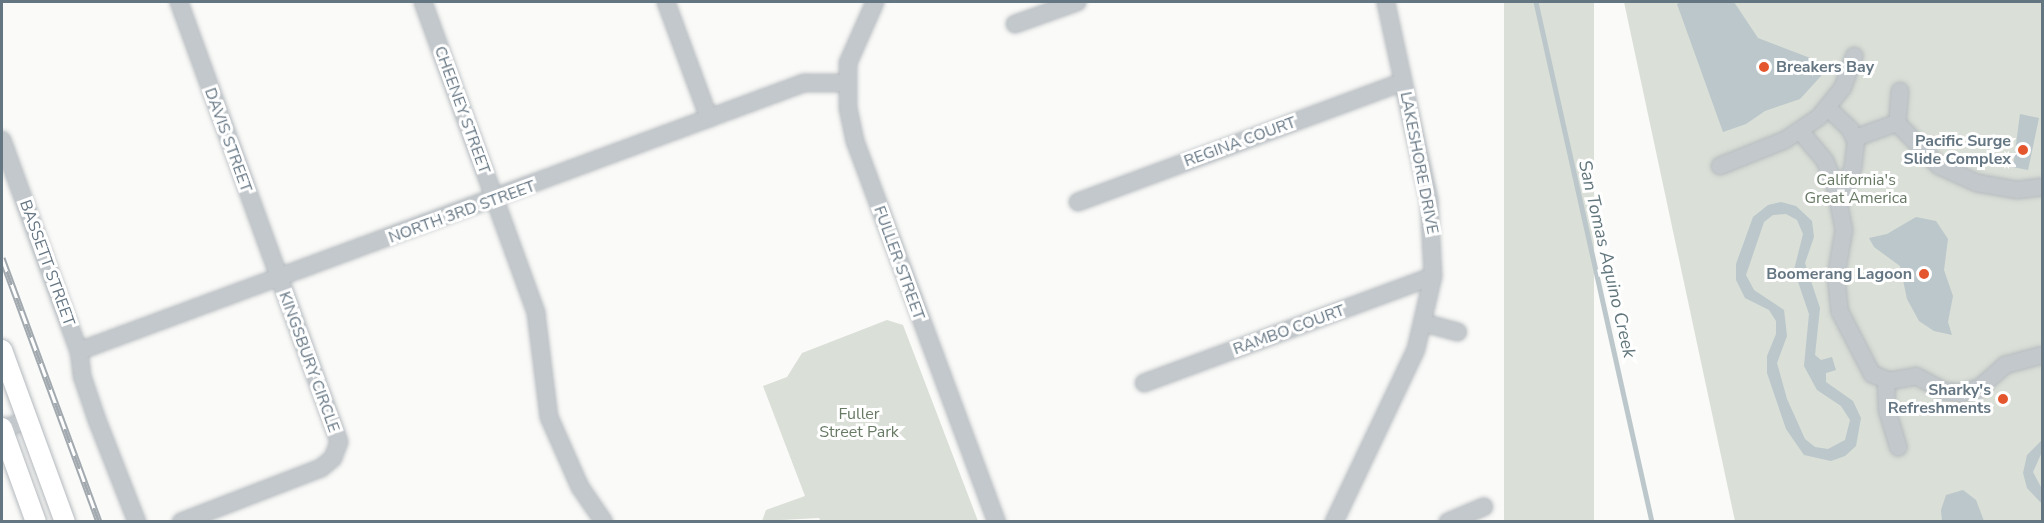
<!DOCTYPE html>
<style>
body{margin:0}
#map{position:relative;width:2044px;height:523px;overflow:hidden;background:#fafaf8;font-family:"Nunito Sans",sans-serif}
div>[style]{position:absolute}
.green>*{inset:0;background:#dadfd7;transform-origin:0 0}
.water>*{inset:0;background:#bbc7cb}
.stream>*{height:4.5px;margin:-2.25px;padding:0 2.25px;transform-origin:2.25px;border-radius:2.25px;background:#bbc7cb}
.roads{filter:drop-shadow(0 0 2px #b5babe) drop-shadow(0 0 2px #b5babe)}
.minor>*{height:16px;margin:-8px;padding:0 8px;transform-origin:8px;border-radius:8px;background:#c3c8cc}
.major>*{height:20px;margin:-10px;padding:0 10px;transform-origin:10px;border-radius:10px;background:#fff}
.rail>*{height:7px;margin-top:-3.5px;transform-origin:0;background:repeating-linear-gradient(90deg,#fff 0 14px,#a2aab0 0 28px);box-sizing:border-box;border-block:2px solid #a2aab0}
.dots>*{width:16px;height:16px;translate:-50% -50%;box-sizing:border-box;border:3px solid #fff;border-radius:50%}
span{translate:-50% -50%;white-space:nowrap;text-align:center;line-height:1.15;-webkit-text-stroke:6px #fff;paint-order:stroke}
.poi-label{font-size:16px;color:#657683;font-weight:700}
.left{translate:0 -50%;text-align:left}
.right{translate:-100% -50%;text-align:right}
.street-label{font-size:16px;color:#657683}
.park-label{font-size:16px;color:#687a64}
.water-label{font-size:18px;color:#60757c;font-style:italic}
.frame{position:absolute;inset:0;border:3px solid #657683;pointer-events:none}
</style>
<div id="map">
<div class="green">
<div style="left:1504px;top:2px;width:90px;height:531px"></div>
<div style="clip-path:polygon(1624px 2px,2042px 2px,2042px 521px,1735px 521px)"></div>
<div style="clip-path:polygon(887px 320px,903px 325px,978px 521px,821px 522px,819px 518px,762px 521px,766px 510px,805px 496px,763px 386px,787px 377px,802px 353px)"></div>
</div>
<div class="water">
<div style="clip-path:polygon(1681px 2px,1734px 2px,1758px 38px,1826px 64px,1821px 76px,1800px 99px,1765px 111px,1746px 124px,1723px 132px,1677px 4px)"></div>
<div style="clip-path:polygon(2020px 114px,2039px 118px,2028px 170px,2013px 167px)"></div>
<div style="clip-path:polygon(evenodd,1781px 202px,1796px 206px,1812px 221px,1814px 237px,1805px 263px,1820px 308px,1815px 355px,1821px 360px,1832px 357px,1836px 370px,1826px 373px,1826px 382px,1853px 401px,1861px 418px,1856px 446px,1845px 456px,1831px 461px,1804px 455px,1786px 429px,1767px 373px,1767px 356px,1776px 334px,1776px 321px,1769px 310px,1745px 298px,1736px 280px,1736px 264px,1753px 217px,1768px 205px,1781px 202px,1786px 214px,1797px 220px,1803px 234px,1794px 270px,1809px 314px,1804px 366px,1817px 390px,1841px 406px,1850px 420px,1845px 440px,1828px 449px,1815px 447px,1805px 439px,1787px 399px,1777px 363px,1787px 336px,1784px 310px,1754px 290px,1746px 275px,1764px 222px,1773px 215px,1786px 214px)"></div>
<div style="clip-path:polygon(1916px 217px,1936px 221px,1948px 239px,1944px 270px,1953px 296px,1948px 322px,1952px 335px,1934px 331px,1919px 321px,1907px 299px,1900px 266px,1874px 247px,1869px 238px,1887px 234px)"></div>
<div style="clip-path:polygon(2042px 440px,2042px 452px,2033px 472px,2042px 489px,2042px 504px,2027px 488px,2023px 473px,2027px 455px)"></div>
<div style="clip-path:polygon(1963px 490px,1976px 500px,1984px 521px,1942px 521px,1941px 510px,1946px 495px)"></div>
</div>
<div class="stream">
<div style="left:1536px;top:2px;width:533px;rotate:77.42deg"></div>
</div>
<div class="roads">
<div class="minor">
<div style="left:179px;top:2px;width:468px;rotate:70deg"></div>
<div style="left:339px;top:442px;width:17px;rotate:111deg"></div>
<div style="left:333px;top:458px;width:16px;rotate:140deg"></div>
<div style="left:321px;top:468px;width:150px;rotate:158.9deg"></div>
<div style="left:423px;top:2px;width:331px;rotate:70deg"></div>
<div style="left:536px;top:313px;width:105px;rotate:82.9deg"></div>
<div style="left:549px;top:417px;width:77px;rotate:66.1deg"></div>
<div style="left:580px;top:487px;width:42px;rotate:55.6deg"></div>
<div style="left:666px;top:2px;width:124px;rotate:69.7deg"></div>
<div style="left:875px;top:2px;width:67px;rotate:113.9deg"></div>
<div style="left:848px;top:63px;width:45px;rotate:90deg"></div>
<div style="left:848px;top:108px;width:34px;rotate:78deg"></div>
<div style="left:855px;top:141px;width:407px;rotate:69.6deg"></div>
<div style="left:1015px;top:24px;width:66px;rotate:-19.5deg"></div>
<div style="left:1900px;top:91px;width:32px;rotate:95deg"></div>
<div style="left:1897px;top:123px;width:60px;rotate:45.7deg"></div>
<div style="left:1939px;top:166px;width:42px;rotate:24.1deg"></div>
<div style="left:1977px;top:183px;width:41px;rotate:9.9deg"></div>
<div style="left:2017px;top:190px;width:25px;rotate:-7deg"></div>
<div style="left:1828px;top:108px;width:30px;rotate:44deg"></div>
<div style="left:1850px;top:129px;width:14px;rotate:65deg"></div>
<div style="left:1856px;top:142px;width:25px;rotate:97deg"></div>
<div style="left:1853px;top:167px;width:37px;rotate:112deg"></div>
<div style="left:1800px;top:131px;width:39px;rotate:50deg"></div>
<div style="left:1825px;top:161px;width:26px;rotate:67deg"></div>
<div style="left:1835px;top:185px;width:46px;rotate:78.7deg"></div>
<div style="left:1844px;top:230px;width:47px;rotate:99.9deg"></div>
<div style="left:1836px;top:276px;width:36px;rotate:84deg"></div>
<div style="left:1840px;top:312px;width:70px;rotate:62.7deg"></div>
<div style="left:1872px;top:374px;width:18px;rotate:22deg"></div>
<div style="left:1889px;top:381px;width:27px;rotate:-10deg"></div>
<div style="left:1916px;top:376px;width:32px;rotate:28deg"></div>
<div style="left:1944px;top:391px;width:17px;rotate:7deg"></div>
<div style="left:1961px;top:393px;width:19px;rotate:-16deg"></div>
<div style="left:1979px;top:388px;width:35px;rotate:-41deg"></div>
<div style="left:2005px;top:365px;width:38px;rotate:-15deg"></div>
<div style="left:1855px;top:138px;width:45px;rotate:-19.7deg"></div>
<div style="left:2px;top:140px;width:225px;rotate:70deg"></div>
<div style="left:79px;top:351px;width:25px;rotate:83deg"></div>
<div style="left:82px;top:376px;width:46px;rotate:71.2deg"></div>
<div style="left:97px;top:420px;width:110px;rotate:68.6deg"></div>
<div style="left:1720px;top:166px;width:70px;rotate:-21.8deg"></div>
<div style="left:1785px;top:140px;width:41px;rotate:-34.1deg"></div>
<div style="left:1819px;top:117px;width:38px;rotate:-51deg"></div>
<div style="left:1843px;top:87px;width:33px;rotate:-70deg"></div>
<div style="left:1078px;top:202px;width:346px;rotate:-20.3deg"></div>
<div style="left:1424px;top:323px;width:35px;rotate:15deg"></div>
<div style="left:79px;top:351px;width:773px;rotate:-20.29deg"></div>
<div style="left:804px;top:83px;width:42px"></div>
<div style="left:1886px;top:380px;width:30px;rotate:88deg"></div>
<div style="left:1887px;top:410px;width:39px;rotate:73deg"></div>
<div style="left:1144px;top:383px;width:308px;rotate:-20.3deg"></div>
<div style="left:2px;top:429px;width:28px;rotate:-19deg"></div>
<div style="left:1334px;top:522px;width:191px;rotate:-64.6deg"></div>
<div style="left:1416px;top:349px;width:75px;rotate:-76.9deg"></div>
<div style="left:1433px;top:276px;width:76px;rotate:-93deg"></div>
<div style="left:1429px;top:200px;width:203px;rotate:-102.3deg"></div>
<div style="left:1448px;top:522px;width:39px;rotate:-23deg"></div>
</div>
<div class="major">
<div style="left:2px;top:350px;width:183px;rotate:69.9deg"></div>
<div style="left:2px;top:428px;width:100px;rotate:70.1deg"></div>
</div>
</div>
<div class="rail">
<div style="left:2px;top:258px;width:281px;rotate:69.8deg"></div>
</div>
<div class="dots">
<div style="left:1764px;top:67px;background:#e4572e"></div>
<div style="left:2023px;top:150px;background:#e4572e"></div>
<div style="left:1924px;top:274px;background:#e4572e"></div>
<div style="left:2003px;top:399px;background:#e4572e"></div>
</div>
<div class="poi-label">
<span class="left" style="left:1776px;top:67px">Breakers Bay</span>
<span class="right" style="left:2011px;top:150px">Pacific Surge<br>Slide Complex</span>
<span class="right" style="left:1912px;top:274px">Boomerang Lagoon</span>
<span class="right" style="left:1991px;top:399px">Sharky's<br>Refreshments</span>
</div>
<div class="street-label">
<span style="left:462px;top:110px;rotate:70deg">CHEENEY STREET</span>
<span style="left:228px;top:140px;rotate:70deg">DAVIS STREET</span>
<span style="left:1240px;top:142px;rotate:-20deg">REGINA COURT</span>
<span style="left:1419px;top:163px;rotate:79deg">LAKESHORE DRIVE</span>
<span style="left:462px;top:212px;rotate:-20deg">NORTH 3RD STREET</span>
<span style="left:47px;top:263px;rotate:70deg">BASSETT STREET</span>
<span style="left:899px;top:263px;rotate:70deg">FULLER STREET</span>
<span style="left:1289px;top:330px;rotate:-20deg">RAMBO COURT</span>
<span style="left:309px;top:362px;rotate:70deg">KINGSBURY CIRCLE</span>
</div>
<div class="park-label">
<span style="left:1856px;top:189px">California's<br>Great America</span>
<span style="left:859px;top:423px">Fuller<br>Street Park</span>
</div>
<div class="water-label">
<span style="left:1607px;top:259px;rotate:77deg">San Tomas Aquino Creek</span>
</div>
<div class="frame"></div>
</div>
